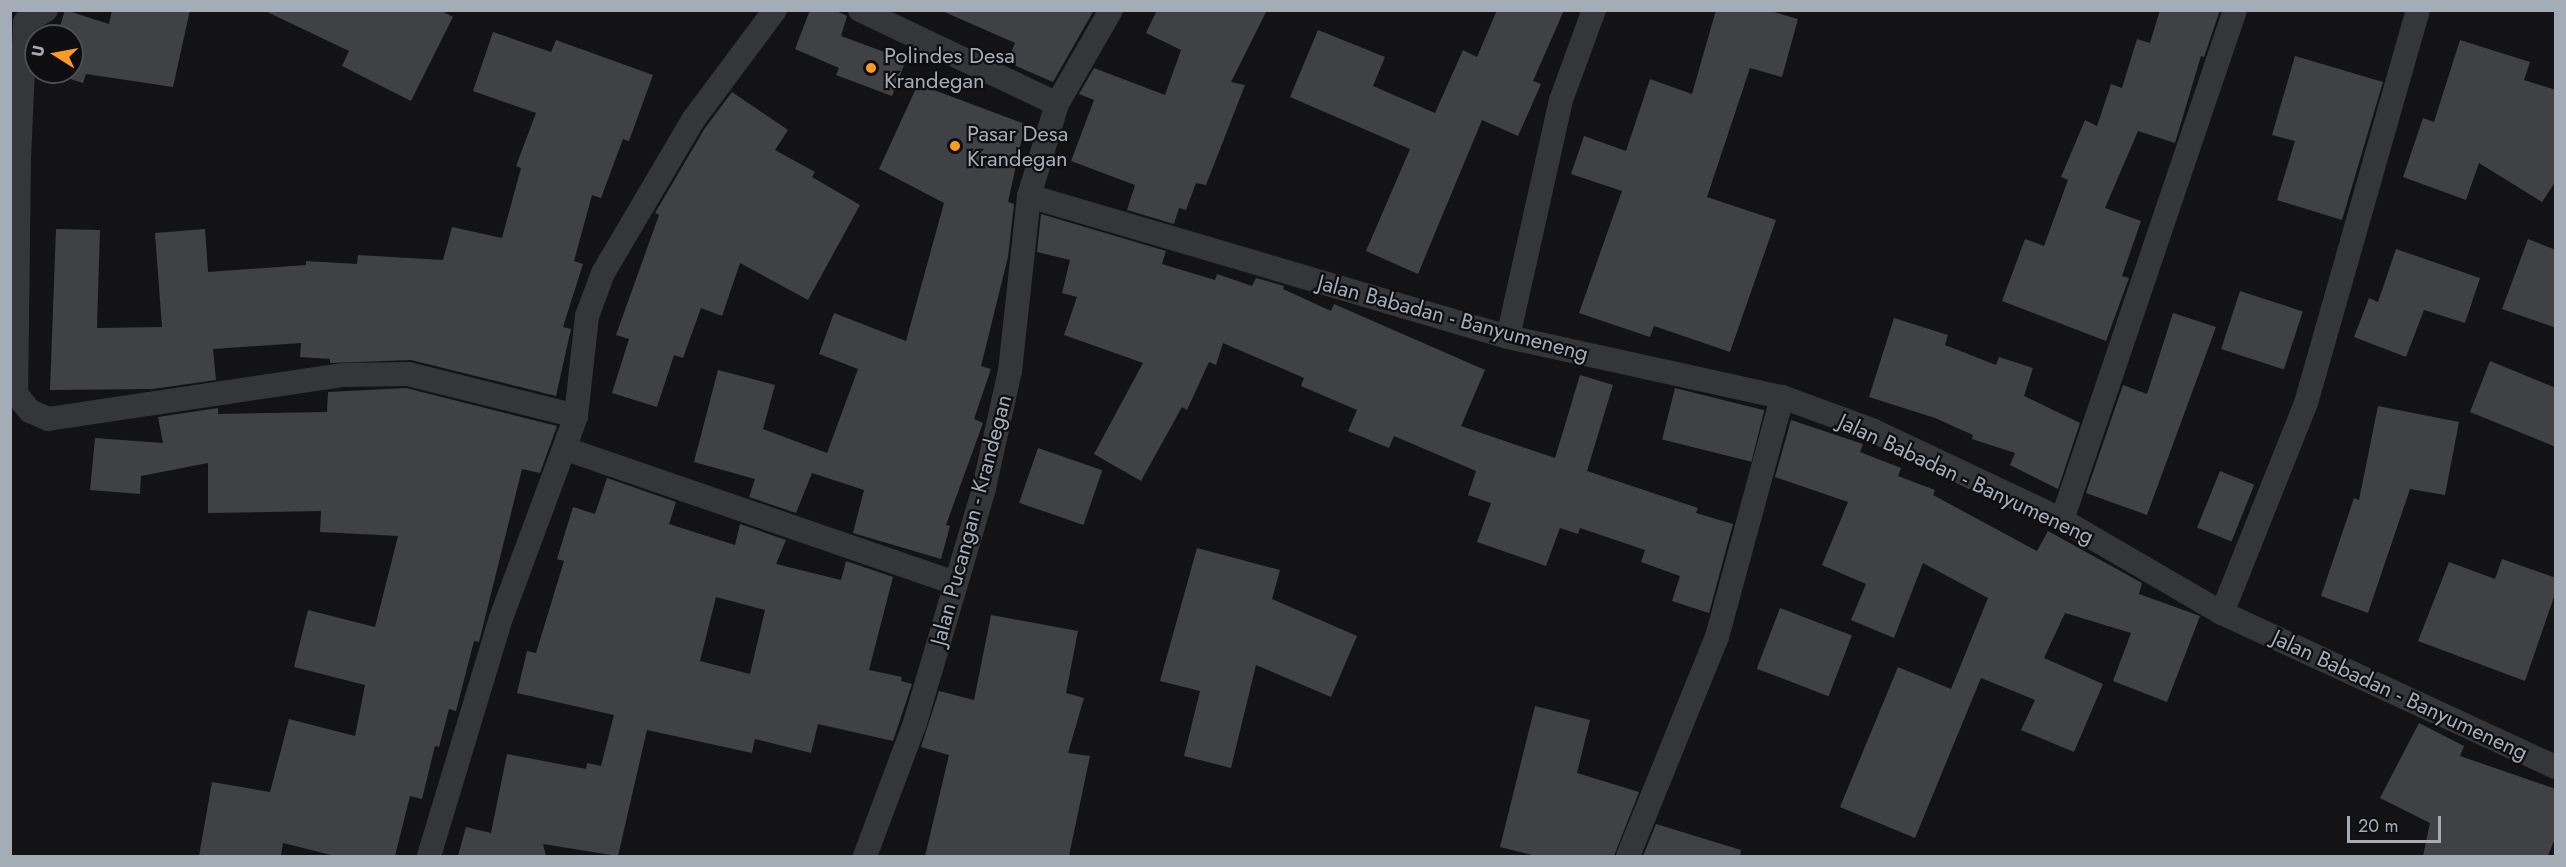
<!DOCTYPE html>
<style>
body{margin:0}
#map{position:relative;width:2566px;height:867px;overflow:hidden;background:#131315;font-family:Jost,sans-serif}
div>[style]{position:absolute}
.building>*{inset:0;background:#3f4145;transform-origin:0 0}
.minor>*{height:24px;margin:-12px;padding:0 12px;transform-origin:12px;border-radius:12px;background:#34363a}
.dots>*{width:16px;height:16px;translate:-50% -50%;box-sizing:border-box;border:3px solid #0e0e10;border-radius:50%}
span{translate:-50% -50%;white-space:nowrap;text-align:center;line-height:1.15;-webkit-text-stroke:4.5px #0e0e10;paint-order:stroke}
.poi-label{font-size:22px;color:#a4acb6}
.left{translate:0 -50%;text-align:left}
.street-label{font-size:22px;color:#a4acb6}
.frame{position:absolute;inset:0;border:12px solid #a4acb6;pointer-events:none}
.north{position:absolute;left:24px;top:24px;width:60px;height:60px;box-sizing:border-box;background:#0e0e10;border:2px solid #4a4d52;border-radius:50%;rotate:281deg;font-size:16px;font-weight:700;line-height:24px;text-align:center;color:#a4acb6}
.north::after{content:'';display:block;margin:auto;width:21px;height:27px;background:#fc9b24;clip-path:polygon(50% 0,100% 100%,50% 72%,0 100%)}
.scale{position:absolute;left:2347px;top:816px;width:94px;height:27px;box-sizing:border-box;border:3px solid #a4acb6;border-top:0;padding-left:8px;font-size:18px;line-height:21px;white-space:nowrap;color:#a4acb6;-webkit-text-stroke:4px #0e0e10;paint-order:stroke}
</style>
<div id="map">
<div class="building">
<div style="clip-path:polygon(65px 10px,109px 24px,112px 10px,190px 10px,173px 87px,86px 74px,83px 83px,49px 72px,72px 72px,72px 36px,57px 36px)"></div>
<div style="clip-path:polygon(263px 10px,440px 10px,453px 17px,411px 101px,342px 66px,349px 51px)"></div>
<div style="clip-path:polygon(810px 10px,834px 10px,847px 16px,841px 36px,906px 60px,892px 96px,836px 75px,839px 68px,795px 49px)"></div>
<div style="clip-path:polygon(940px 10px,1094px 10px,1053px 82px,1007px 62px,1015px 43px)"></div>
<div style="clip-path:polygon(1157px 10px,1267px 10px,1231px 82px,1245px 85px,1206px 185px,1196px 183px,1186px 210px,1179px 208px,1174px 224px,1127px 210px,1135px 185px,1071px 161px,1094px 100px,1079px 94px,1094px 68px,1165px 95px,1181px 50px,1146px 33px)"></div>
<div style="clip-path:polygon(1497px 10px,1564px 10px,1533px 81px,1541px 84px,1518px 136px,1482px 120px,1418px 274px,1366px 251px,1410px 149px,1290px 97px,1318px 30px,1385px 57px,1373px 86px,1435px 113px,1463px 50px,1477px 57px)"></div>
<div style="clip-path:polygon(1716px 10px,1767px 10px,1798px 19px,1782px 77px,1750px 68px,1707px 197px,1776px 220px,1730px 352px,1654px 326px,1650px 337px,1579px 313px,1622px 191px,1571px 174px,1584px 136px,1626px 151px,1650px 79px,1692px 94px)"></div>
<div style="clip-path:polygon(2160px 10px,2220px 10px,2204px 57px,2201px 56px,2175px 143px,2138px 131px,2105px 208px,2141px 221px,2122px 276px,2129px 278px,2106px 341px,2002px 301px,2025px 239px,2044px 246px,2068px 180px,2061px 177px,2085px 120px,2097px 126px,2111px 84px,2122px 88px,2137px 39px,2150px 43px)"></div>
<div style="clip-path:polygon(493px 32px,551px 52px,556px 40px,653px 75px,629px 141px,623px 139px,601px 198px,592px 195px,574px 261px,583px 264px,563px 327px,571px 329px,556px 396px,411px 360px,330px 363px,330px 359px,300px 357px,301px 343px,213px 349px,216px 380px,153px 389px,50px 390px,56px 229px,100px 230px,97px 328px,162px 327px,155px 233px,205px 229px,208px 272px,306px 265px,306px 261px,357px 264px,358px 255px,443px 260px,452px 227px,502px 238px,521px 168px,516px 166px,536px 113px,473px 91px)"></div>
<div style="clip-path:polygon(2460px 40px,2530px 62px,2524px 80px,2556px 90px,2556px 181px,2542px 202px,2479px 163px,2466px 200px,2403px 177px,2423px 118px,2434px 122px)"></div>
<div style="clip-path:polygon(2295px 56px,2383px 82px,2342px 220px,2277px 200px,2295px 141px,2272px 135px)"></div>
<div style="clip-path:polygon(918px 84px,1025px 124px,1008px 202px,1014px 204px,1008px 257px,981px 366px,991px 369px,974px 419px,983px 423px,946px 525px,950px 526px,941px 559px,853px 533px,864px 490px,812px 473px,796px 513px,749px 497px,755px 479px,694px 462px,718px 370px,775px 385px,763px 429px,827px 453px,858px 369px,819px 354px,834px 313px,906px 341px,944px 203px,879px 169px)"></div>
<div style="clip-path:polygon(732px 92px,788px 130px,775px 150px,815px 172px,812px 177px,860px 205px,808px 300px,740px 263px,722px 316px,701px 308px,683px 358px,674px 355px,657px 407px,612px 393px,629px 339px,616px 335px,659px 215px,655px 213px,705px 128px)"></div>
<div style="clip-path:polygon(1041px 214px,1166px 251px,1162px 264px,1215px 280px,1217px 274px,1252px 286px,1256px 278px,1284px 286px,1283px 289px,1331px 311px,1334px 304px,1485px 370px,1461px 426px,1555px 458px,1580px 375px,1613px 385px,1587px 471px,1698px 508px,1696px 513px,1733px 524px,1709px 613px,1672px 601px,1680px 576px,1641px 562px,1645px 550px,1580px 528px,1578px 534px,1560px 528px,1546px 566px,1477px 542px,1491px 503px,1468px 495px,1476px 471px,1394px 436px,1389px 448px,1348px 431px,1357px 410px,1301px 386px,1304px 378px,1223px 343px,1216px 365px,1209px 362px,1187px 410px,1182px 407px,1141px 481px,1094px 454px,1143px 363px,1064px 335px,1077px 297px,1062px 293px,1070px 260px,1037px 252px)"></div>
<div style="clip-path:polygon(2528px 239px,2556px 250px,2556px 328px,2502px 309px)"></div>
<div style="clip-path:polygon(2396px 249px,2480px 278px,2465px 323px,2424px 310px,2406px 357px,2354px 337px,2369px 298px,2378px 302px)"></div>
<div style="left:2240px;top:291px;width:66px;height:61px;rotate:18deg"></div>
<div style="clip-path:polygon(2173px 313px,2216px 327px,2147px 515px,2086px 493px,2123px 385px,2147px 394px)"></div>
<div style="clip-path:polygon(1894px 318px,1948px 335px,1945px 345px,1996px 365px,1999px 357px,2033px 368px,2024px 396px,2080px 423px,2058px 489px,2010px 465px,2015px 453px,1972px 439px,1973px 435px,1935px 418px,1869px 397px)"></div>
<div style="clip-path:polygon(2490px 361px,2556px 388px,2556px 447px,2470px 412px)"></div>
<div style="clip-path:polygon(406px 388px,557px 426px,540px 473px,522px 469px,482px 630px,479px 642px,474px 641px,456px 711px,449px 709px,439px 747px,435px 746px,422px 799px,410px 796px,395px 856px,335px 856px,283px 843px,281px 856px,199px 856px,212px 782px,270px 792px,289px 719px,355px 736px,365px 685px,294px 667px,308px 610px,375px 627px,398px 536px,320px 532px,321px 511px,208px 513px,208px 463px,141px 476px,140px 494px,90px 490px,95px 438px,163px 443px,158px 417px,218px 408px,218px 414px,327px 412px,328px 392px)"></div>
<div style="left:1675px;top:388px;width:92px;height:53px;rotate:14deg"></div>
<div style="clip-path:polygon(2378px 406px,2459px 422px,2445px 495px,2410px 489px,2368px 613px,2321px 596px,2354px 498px,2359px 500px)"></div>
<div style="clip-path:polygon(1791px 420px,1863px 444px,1860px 452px,1901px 468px,1898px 476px,1935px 490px,1933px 495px,2037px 551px,2048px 531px,2142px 583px,2139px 594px,2200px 616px,2167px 702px,2113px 681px,2131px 633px,2065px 613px,2044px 658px,2103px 684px,2074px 752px,2021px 730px,2035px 700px,1981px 678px,1915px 838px,1840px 807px,1898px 667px,1951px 689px,1988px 598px,1923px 563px,1894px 638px,1851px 620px,1866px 584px,1822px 565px,1848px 502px,1775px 477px)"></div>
<div style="left:1038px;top:448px;width:68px;height:58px;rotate:19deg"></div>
<div style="left:2220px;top:471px;width:37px;height:61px;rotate:22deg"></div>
<div style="clip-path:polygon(evenodd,607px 478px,676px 502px,669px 524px,735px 545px,740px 524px,786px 540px,776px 564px,841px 580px,846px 561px,893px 577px,869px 670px,902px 677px,901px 681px,912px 684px,893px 741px,818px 724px,811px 753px,755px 739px,752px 753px,647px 730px,618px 856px,543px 844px,546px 856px,458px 856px,466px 827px,491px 833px,507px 754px,586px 769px,587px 763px,601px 766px,614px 715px,517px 693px,527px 651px,536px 653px,564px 561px,557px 559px,573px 507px,595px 514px,607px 478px,716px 597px,765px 610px,750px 674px,700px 661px,716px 597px)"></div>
<div style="clip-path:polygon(1197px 548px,1280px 570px,1272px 599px,1357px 636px,1331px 697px,1256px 665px,1231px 768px,1184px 756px,1200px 691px,1160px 681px)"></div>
<div style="clip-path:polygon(2502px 559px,2556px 578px,2556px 591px,2525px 681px,2418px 641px,2449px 562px,2495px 579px)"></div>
<div style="left:1780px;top:608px;width:77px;height:65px;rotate:21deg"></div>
<div style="clip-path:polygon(991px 615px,1078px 631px,1066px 693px,1084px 698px,1068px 753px,1090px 756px,1069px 856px,925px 856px,949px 755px,921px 747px,939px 691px,974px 700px)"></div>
<div style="clip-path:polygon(1535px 706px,1590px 720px,1577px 773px,1639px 792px,1614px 856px,1536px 856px,1500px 847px)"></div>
<div style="clip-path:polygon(2419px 723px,2464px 746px,2460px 756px,2556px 789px,2556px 836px,2548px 856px,2423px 856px,2430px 823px,2380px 798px)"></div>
<div style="clip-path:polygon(1656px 824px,1741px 850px,1740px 856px,1643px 856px)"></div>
</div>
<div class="minor">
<div style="left:46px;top:10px;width:24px;rotate:150deg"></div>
<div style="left:25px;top:22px;width:135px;rotate:92.5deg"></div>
<div style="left:19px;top:157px;width:237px;rotate:90.7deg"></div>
<div style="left:16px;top:394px;width:22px;rotate:51deg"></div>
<div style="left:30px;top:411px;width:20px;rotate:24deg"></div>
<div style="left:48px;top:419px;width:299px;rotate:-8.5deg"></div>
<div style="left:344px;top:375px;width:64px;rotate:-0.9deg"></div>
<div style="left:408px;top:374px;width:173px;rotate:14deg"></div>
<div style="left:860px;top:10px;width:218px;rotate:25.5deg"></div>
<div style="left:1029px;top:196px;width:499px;rotate:16.4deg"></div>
<div style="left:1508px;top:337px;width:280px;rotate:12.4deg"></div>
<div style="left:1782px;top:397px;width:96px;rotate:20.1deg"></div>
<div style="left:1872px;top:430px;width:210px;rotate:25.3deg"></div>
<div style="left:2062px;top:520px;width:185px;rotate:30.2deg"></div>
<div style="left:2222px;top:613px;width:368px;rotate:24.8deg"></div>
<div style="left:1508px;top:337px;width:243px;rotate:-77.4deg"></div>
<div style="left:1561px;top:100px;width:96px;rotate:-69.9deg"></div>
<div style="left:566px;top:449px;width:411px;rotate:19deg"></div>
<div style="left:2062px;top:520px;width:539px;rotate:-71.26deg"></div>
<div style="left:2222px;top:613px;width:226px;rotate:-68.2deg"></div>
<div style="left:2306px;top:403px;width:409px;rotate:-74.1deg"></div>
<div style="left:429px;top:856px;width:249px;rotate:-73.2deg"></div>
<div style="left:501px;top:618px;width:215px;rotate:-69.6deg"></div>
<div style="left:576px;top:416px;width:101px;rotate:-83.7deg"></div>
<div style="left:587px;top:316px;width:46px;rotate:-69.6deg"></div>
<div style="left:603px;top:273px;width:178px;rotate:-59.5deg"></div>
<div style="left:693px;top:120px;width:137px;rotate:-53.3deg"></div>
<div style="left:865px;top:856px;width:142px;rotate:-69.4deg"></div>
<div style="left:915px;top:723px;width:245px;rotate:-73.6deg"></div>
<div style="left:984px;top:488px;width:120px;rotate:-77.5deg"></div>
<div style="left:1010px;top:371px;width:176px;rotate:-83.8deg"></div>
<div style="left:1029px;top:196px;width:96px;rotate:-73.1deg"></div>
<div style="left:1057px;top:104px;width:108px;rotate:-60.1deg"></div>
<div style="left:1628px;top:856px;width:236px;rotate:-67.9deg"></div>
<div style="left:1717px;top:637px;width:249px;rotate:-74.8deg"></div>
</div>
<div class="dots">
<div style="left:871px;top:68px;background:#fc9b24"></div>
<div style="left:955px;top:146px;background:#fc9b24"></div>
</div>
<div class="poi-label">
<span class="left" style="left:884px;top:68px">Polindes Desa<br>Krandegan</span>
<span class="left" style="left:967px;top:146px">Pasar Desa<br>Krandegan</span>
</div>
<div class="street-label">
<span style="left:1453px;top:318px;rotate:15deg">Jalan Babadan - Banyumeneng</span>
<span style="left:1966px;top:479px;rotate:25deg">Jalan Babadan - Banyumeneng</span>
<span style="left:971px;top:520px;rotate:-75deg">Jalan Pucangan - Krandegan</span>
<span style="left:2400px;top:695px;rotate:25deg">Jalan Babadan - Banyumeneng</span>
</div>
<div class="frame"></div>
<div class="north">U</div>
<div class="scale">20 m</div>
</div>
